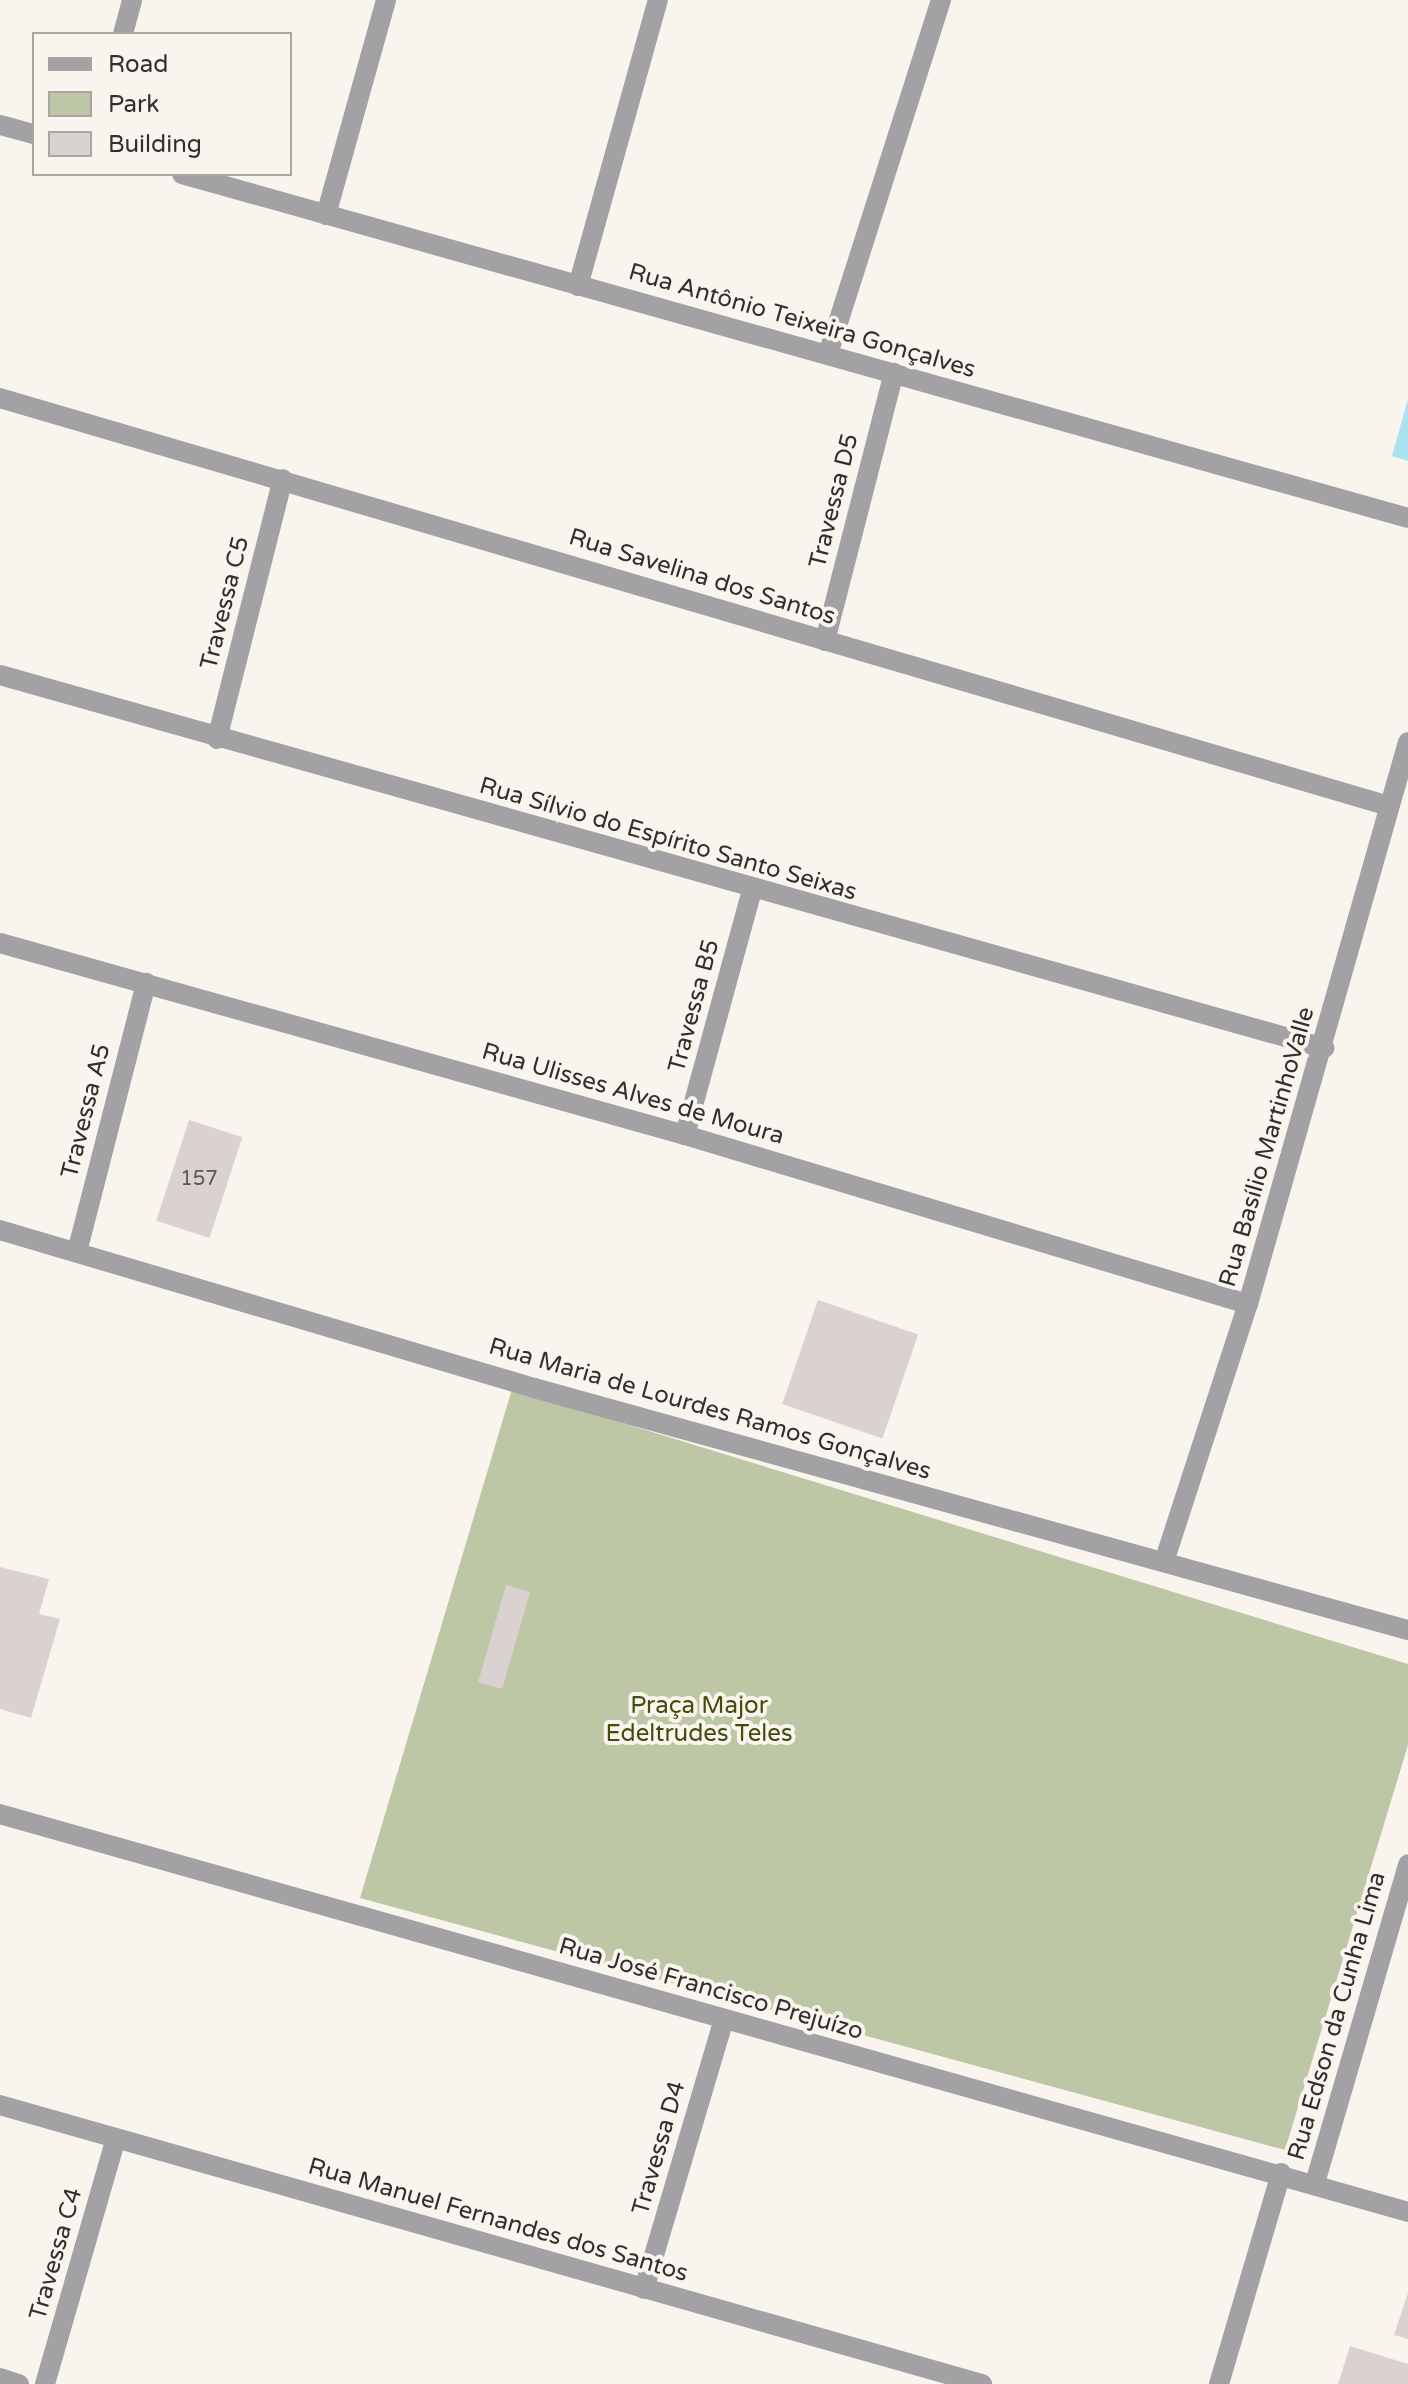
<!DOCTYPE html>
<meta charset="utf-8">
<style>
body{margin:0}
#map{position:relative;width:1408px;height:2384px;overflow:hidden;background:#faf4ef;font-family:"Varela Round",sans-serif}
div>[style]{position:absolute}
.green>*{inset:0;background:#bdc7a5}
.water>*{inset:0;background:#ace2f0}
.building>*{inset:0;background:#dad1d1;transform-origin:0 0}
.minor>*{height:20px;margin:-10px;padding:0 10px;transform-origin:10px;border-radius:10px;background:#a2a2a5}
.tertiary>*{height:20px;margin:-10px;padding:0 10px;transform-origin:10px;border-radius:10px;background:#a2a2a5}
span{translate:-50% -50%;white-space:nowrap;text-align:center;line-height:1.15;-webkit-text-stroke:8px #faf4ef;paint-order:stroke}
.number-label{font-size:20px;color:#5b5856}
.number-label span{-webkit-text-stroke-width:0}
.street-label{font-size:24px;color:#312f2d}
.park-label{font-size:24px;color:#404e0a}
.legend{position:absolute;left:32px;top:32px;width:260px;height:144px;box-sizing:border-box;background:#faf4ef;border:2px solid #aaa5a1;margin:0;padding:10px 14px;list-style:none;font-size:24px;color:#312f2d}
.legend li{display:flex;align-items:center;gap:16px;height:40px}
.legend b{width:40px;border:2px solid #aaa5a1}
</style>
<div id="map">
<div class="green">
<div style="clip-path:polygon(512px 1389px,1408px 1664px,1408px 1745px,1285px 2150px,360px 1898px)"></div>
</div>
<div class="water">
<div style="clip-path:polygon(1408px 399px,1408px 461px,1392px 456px)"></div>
</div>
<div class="building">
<div style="left:189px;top:1120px;width:56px;height:106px;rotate:18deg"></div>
<div style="left:818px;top:1300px;width:106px;height:110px;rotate:19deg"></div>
<div style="clip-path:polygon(0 1567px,49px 1579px,39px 1614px,60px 1619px,31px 1718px,0 1709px)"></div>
<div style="left:506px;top:1585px;width:25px;height:101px;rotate:16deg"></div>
<div style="clip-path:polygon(1408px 2293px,1408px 2339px,1394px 2335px)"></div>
<div style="clip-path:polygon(1350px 2346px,1408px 2364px,1408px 2384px,1338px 2384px)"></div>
</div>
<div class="minor">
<div style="left:123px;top:34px;width:35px;rotate:-75deg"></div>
<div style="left:0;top:125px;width:35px;rotate:15deg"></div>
<div style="left:182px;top:174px;width:1273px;rotate:15.67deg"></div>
<div style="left:326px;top:215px;width:223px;rotate:-74.4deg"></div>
<div style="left:578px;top:286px;width:297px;rotate:-74.4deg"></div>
<div style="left:828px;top:354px;width:372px;rotate:-72.3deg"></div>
<div style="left:0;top:398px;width:1448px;rotate:16.37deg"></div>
<div style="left:825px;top:641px;width:277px;rotate:-75.6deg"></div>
<div style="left:0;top:675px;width:1376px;rotate:15.73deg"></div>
<div style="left:217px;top:739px;width:268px;rotate:-75.8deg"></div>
<div style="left:0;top:943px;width:711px;rotate:15.66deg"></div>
<div style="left:685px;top:1135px;width:588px;rotate:16.71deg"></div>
<div style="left:685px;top:1135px;width:254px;rotate:-74.7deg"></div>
<div style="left:77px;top:1252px;width:278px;rotate:-75.6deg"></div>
<div style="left:1164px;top:1562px;width:271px;rotate:-72deg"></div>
<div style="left:1248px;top:1304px;width:584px;rotate:-74.11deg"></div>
<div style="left:0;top:2105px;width:1021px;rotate:15.86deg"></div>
<div style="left:1315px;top:2183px;width:332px;rotate:-73.7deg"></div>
<div style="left:644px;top:2289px;width:278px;rotate:-73.5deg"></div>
<div style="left:0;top:2378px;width:20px;rotate:18deg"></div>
<div style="left:45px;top:2384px;width:256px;rotate:-73.9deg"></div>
<div style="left:1219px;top:2384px;width:220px;rotate:-73.6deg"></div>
</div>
<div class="tertiary">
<div style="left:0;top:1230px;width:557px;rotate:16.48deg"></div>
<div style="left:534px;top:1388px;width:907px;rotate:15.48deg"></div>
<div style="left:0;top:1814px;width:1463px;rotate:15.78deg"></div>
</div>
<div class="number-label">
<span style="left:199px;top:1179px">157</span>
</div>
<div class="street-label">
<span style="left:802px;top:321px;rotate:16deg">Rua Antônio Teixeira Gonçalves</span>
<span style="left:834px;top:501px;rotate:-76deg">Travessa D5</span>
<span style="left:702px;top:577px;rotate:17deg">Rua Savelina dos Santos</span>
<span style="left:225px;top:603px;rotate:-76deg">Travessa C5</span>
<span style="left:668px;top:839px;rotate:16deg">Rua Sílvio do Espírito Santo Seixas</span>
<span style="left:694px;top:1006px;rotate:-75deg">Travessa B5</span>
<span style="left:633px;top:1094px;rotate:16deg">Rua Ulisses Alves de Moura</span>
<span style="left:86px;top:1111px;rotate:-76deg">Travessa A5</span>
<span style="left:1267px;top:1147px;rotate:-74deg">Rua Basílio MartinhoValle</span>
<span style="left:710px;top:1409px;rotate:16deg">Rua Maria de Lourdes Ramos Gonçalves</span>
<span style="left:711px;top:1989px;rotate:16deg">Rua José Francisco Prejuízo</span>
<span style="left:1337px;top:2016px;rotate:-74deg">Rua Edson da Cunha Lima</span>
<span style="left:659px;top:2148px;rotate:-74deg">Travessa D4</span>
<span style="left:498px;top:2220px;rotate:16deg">Rua Manuel Fernandes dos Santos</span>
<span style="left:56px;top:2254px;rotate:-74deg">Travessa C4</span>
</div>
<div class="park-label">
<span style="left:699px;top:1720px">Praça Major<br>Edeltrudes Teles</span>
</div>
<ul class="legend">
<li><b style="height:10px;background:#a2a2a5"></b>Road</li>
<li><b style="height:22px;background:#bdc7a5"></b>Park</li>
<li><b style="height:22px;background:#dad1d1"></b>Building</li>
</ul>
</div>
